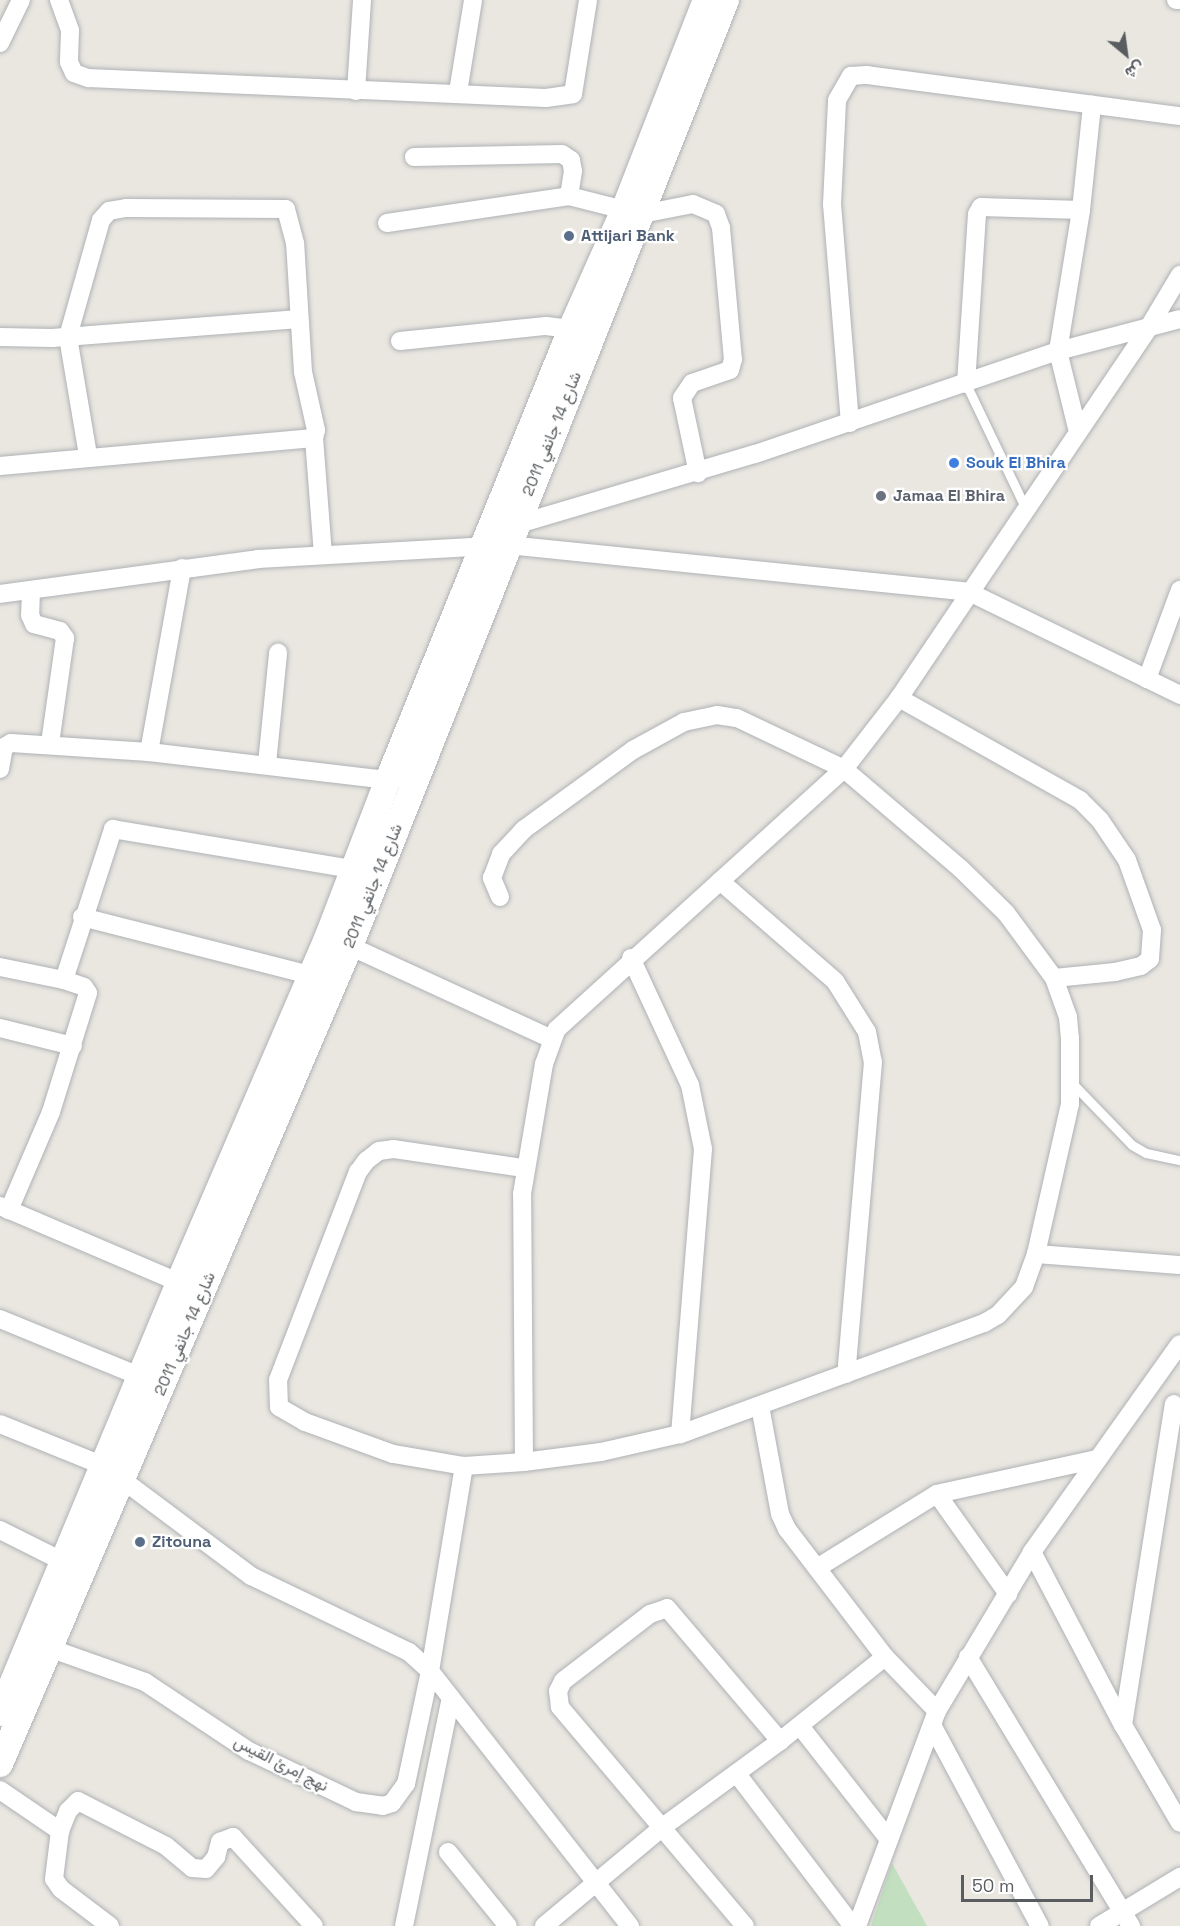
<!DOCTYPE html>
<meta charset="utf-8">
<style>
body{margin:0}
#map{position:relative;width:1180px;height:1926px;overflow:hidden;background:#eae7e1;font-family:"Space Grotesk",Vazirmatn,sans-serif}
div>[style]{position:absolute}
.green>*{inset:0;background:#c2e0bf}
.roads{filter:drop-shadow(0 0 2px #aeb2b5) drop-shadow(0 0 2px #aeb2b5)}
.service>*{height:9px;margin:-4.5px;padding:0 4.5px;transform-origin:4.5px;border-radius:4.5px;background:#fff}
.minor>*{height:18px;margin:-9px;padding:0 9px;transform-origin:9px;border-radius:9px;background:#fff}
.secondary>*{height:26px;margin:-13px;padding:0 13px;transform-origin:13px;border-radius:13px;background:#fff}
.dots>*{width:16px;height:16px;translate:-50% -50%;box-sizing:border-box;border:3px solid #fff;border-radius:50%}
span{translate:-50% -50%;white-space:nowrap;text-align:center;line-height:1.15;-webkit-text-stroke:4.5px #fff;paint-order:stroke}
.service-label{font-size:16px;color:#4e5e75;font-weight:700}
.left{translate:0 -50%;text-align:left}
.street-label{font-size:16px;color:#595d60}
.shop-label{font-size:16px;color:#366cbe;font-weight:700}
.worship-label{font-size:16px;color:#5b616d;font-weight:700}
.north{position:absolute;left:1096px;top:24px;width:60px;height:60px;-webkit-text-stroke:4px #fff;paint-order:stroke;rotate:151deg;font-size:16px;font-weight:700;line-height:24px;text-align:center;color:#595d60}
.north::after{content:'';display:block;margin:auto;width:21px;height:27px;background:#595d60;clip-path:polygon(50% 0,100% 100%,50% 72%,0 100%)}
.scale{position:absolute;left:961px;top:1875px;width:132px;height:27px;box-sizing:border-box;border:3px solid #595d60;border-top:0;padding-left:8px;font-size:18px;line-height:21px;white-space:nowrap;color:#595d60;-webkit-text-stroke:4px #fff;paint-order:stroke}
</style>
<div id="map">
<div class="green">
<div style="clip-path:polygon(892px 1863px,927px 1926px,871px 1926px)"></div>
</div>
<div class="roads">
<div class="service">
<div style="left:966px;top:384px;width:139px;rotate:64.4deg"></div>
<div style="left:1072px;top:1083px;width:86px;rotate:45.9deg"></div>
<div style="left:1132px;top:1145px;width:16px;rotate:30deg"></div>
<div style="left:1146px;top:1153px;width:35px;rotate:12deg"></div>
</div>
<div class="minor">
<div style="left:59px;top:0;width:33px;rotate:70deg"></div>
<div style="left:70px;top:31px;width:31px;rotate:92deg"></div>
<div style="left:69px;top:62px;width:12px;rotate:66deg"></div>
<div style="left:74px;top:73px;width:15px;rotate:20deg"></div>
<div style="left:88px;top:78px;width:458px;rotate:2.5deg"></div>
<div style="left:546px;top:98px;width:27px;rotate:-8deg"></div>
<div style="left:573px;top:94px;width:95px;rotate:-80.9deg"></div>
<div style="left:1176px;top:0;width:4px"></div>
<div style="left:0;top:43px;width:48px;rotate:-64deg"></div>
<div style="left:356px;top:91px;width:91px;rotate:-86.2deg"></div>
<div style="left:458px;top:92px;width:93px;rotate:-80.7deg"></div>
<div style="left:414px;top:157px;width:148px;rotate:-1.2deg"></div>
<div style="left:562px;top:154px;width:11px;rotate:34deg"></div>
<div style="left:571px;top:160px;width:11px;rotate:80deg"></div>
<div style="left:573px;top:171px;width:25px;rotate:99deg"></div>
<div style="left:642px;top:214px;width:52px;rotate:-11.1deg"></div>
<div style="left:693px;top:204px;width:25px;rotate:23deg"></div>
<div style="left:716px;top:214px;width:15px;rotate:70deg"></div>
<div style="left:721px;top:228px;width:132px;rotate:84.8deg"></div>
<div style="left:733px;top:359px;width:11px;rotate:105deg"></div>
<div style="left:730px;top:370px;width:40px;rotate:161.1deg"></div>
<div style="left:692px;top:383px;width:18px;rotate:124deg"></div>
<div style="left:682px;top:398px;width:77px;rotate:78deg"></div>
<div style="left:387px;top:223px;width:184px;rotate:-8.4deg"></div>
<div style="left:569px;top:196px;width:57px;rotate:14.3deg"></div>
<div style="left:0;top:337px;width:52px;rotate:1.1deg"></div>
<div style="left:52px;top:338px;width:248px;rotate:-4.4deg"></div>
<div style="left:400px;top:341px;width:147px;rotate:-5.9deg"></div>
<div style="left:546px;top:326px;width:25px;rotate:7deg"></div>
<div style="left:966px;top:384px;width:170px;rotate:-86.3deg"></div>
<div style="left:977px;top:214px;width:8px;rotate:-60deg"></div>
<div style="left:981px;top:207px;width:100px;rotate:1.7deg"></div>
<div style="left:850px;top:423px;width:220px;rotate:-94.7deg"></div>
<div style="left:832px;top:204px;width:104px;rotate:-87.2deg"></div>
<div style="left:837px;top:100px;width:28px;rotate:-60deg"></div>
<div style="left:851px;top:76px;width:16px;rotate:-4deg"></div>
<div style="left:867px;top:75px;width:316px;rotate:7.5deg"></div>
<div style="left:1078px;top:432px;width:83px;rotate:-103.9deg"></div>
<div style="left:1058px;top:351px;width:143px;rotate:-80.7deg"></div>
<div style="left:1081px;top:210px;width:106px;rotate:-84deg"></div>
<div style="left:314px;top:438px;width:116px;rotate:85.6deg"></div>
<div style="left:0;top:466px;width:315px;rotate:-5.1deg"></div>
<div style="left:314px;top:438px;width:8px;rotate:-76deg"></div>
<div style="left:316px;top:430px;width:59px;rotate:-102.6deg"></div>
<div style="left:303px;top:372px;width:129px;rotate:-93.5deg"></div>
<div style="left:295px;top:243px;width:35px;rotate:-105deg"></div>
<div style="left:286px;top:209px;width:160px;rotate:-179.6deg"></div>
<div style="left:126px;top:208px;width:17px;rotate:170deg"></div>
<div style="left:109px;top:211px;width:12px;rotate:132deg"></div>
<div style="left:101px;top:220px;width:122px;rotate:105.8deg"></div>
<div style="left:68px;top:337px;width:120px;rotate:80.4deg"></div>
<div style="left:515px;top:525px;width:250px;rotate:-16.5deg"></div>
<div style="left:755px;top:454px;width:320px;rotate:-18.8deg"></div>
<div style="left:1058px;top:351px;width:126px;rotate:-14.7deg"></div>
<div style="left:31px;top:590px;width:25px;rotate:92deg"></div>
<div style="left:30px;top:615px;width:10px;rotate:66deg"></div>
<div style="left:34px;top:624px;width:27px;rotate:15deg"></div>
<div style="left:60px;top:631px;width:9px;rotate:54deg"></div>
<div style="left:65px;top:638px;width:107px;rotate:98.1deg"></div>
<div style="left:0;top:594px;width:260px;rotate:-7.7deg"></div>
<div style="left:258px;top:559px;width:250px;rotate:-3.2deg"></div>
<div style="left:508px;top:545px;width:463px;rotate:5.8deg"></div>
<div style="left:969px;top:592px;width:235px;rotate:26deg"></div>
<div style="left:1147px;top:679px;width:95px;rotate:-69.7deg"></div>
<div style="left:899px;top:698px;width:208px;rotate:29.4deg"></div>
<div style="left:1080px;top:800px;width:28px;rotate:45deg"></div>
<div style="left:1100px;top:820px;width:48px;rotate:56deg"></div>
<div style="left:1127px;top:860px;width:74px;rotate:70.3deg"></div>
<div style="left:1152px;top:930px;width:29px;rotate:94deg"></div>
<div style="left:1150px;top:959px;width:11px;rotate:142deg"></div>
<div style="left:1141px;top:966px;width:27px;rotate:167deg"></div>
<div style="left:1115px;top:972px;width:61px;rotate:174.4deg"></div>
<div style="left:149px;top:752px;width:187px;rotate:-79.8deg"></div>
<div style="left:267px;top:764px;width:112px;rotate:-84.3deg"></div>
<div style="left:0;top:769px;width:22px;rotate:-80deg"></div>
<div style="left:4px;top:747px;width:8px;rotate:-30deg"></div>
<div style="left:11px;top:743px;width:138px;rotate:3.7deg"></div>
<div style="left:149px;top:752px;width:241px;rotate:6.7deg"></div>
<div style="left:720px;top:881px;width:152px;rotate:41deg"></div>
<div style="left:835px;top:981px;width:60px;rotate:57.9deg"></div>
<div style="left:867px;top:1032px;width:31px;rotate:79deg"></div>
<div style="left:873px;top:1062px;width:313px;rotate:94.9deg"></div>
<div style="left:500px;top:897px;width:21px;rotate:-113deg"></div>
<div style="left:492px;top:878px;width:26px;rotate:-69deg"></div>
<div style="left:501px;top:854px;width:33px;rotate:-47deg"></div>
<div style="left:523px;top:830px;width:136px;rotate:-36deg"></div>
<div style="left:633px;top:750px;width:58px;rotate:-28.8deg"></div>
<div style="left:684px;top:722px;width:34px;rotate:-12deg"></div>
<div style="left:717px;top:715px;width:20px;rotate:9deg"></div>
<div style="left:737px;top:718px;width:119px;rotate:25.5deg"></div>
<div style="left:844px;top:769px;width:153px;rotate:40.5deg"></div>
<div style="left:960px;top:868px;width:64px;rotate:44.4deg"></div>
<div style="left:1006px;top:913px;width:81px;rotate:53.6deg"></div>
<div style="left:1054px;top:978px;width:41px;rotate:70.3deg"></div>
<div style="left:1068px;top:1017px;width:21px;rotate:85deg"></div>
<div style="left:1070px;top:1038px;width:66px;rotate:90deg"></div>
<div style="left:1070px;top:1104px;width:154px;rotate:102.8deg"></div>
<div style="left:1036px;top:1254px;width:35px;rotate:110deg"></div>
<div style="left:1024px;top:1287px;width:38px;rotate:133deg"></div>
<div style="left:998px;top:1315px;width:16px;rotate:150deg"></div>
<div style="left:984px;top:1323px;width:324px;rotate:159.9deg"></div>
<div style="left:680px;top:1434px;width:81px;rotate:167.2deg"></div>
<div style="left:601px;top:1452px;width:78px;rotate:172.6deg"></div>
<div style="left:524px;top:1462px;width:60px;rotate:176.2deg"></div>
<div style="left:464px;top:1466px;width:72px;rotate:-170.4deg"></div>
<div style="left:393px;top:1454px;width:94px;rotate:-160deg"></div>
<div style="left:305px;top:1422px;width:30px;rotate:-150deg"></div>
<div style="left:279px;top:1407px;width:27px;rotate:-92deg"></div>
<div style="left:278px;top:1380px;width:223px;rotate:-69deg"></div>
<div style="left:358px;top:1172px;width:14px;rotate:-54deg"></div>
<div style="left:366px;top:1161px;width:16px;rotate:-38deg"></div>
<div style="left:379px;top:1151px;width:14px;rotate:-8deg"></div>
<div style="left:393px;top:1149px;width:132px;rotate:8.3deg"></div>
<div style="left:82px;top:917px;width:235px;rotate:14.3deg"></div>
<div style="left:341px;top:942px;width:232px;rotate:24.7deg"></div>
<div style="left:631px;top:958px;width:140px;rotate:65.1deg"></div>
<div style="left:690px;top:1085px;width:65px;rotate:78.5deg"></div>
<div style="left:703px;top:1149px;width:286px;rotate:94.6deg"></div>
<div style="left:0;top:967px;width:65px;rotate:11.5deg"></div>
<div style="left:64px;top:980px;width:21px;rotate:19deg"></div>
<div style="left:84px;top:987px;width:7px;rotate:56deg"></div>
<div style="left:88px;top:993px;width:125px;rotate:107.3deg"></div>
<div style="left:51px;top:1112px;width:107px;rotate:113.2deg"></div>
<div style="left:64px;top:980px;width:159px;rotate:-72deg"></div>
<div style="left:113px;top:829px;width:243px;rotate:9.5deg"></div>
<div style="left:0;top:1028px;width:75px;rotate:13.9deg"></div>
<div style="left:0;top:1206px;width:207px;rotate:23.1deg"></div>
<div style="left:1036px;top:1254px;width:144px;rotate:4.4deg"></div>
<div style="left:0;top:1319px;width:150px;rotate:22.3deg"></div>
<div style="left:760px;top:1406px;width:110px;rotate:79.5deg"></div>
<div style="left:780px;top:1514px;width:17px;rotate:65deg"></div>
<div style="left:787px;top:1529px;width:161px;rotate:52.6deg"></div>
<div style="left:885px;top:1657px;width:75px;rotate:46.1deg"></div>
<div style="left:0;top:1424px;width:112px;rotate:22deg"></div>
<div style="left:104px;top:1466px;width:184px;rotate:36.8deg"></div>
<div style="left:251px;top:1576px;width:175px;rotate:25.7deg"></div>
<div style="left:409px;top:1652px;width:28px;rotate:42deg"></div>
<div style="left:430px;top:1671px;width:324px;rotate:51.9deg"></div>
<div style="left:524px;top:1462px;width:268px;rotate:-90.4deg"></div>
<div style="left:522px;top:1194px;width:132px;rotate:-80.4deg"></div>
<div style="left:544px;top:1064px;width:37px;rotate:-70deg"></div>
<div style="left:557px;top:1029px;width:387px;rotate:-42.2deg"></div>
<div style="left:844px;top:769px;width:90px;rotate:-52.2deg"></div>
<div style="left:899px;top:698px;width:447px;rotate:-56deg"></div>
<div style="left:1149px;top:327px;width:61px;rotate:-59.2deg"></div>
<div style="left:937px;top:1494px;width:123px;rotate:54.6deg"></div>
<div style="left:0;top:1530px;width:69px;rotate:26.6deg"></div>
<div style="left:1032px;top:1552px;width:195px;rotate:62.3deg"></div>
<div style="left:1123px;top:1725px;width:113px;rotate:59.8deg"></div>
<div style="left:817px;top:1568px;width:141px;rotate:-31.7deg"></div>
<div style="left:937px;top:1494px;width:164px;rotate:-12.3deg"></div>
<div style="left:49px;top:1648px;width:102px;rotate:19.5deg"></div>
<div style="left:145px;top:1682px;width:125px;rotate:33.6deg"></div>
<div style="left:249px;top:1751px;width:119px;rotate:25.5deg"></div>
<div style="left:356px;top:1802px;width:27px;rotate:8deg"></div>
<div style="left:383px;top:1806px;width:9px;rotate:-18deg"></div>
<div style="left:392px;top:1803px;width:24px;rotate:-54deg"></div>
<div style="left:406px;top:1784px;width:116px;rotate:-78deg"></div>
<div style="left:430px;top:1671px;width:208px;rotate:-80.6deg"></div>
<div style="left:968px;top:1657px;width:315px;rotate:58.8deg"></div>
<div style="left:932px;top:1725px;width:228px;rotate:61.8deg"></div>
<div style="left:1123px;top:1725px;width:325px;rotate:-81deg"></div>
<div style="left:800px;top:1726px;width:141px;rotate:51.9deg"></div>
<div style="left:737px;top:1774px;width:191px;rotate:52.7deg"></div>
<div style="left:0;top:1790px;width:73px;rotate:34.3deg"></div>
<div style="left:448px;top:1852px;width:95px;rotate:51deg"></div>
<div style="left:110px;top:1926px;width:61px;rotate:-142.9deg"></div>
<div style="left:61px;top:1889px;width:12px;rotate:-125deg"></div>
<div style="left:54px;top:1879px;width:48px;rotate:-82.9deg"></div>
<div style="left:60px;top:1831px;width:22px;rotate:-68deg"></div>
<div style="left:68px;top:1811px;width:14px;rotate:-45deg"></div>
<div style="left:78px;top:1801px;width:99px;rotate:27.1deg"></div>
<div style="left:166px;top:1846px;width:34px;rotate:40deg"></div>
<div style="left:192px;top:1868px;width:14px;rotate:4deg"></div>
<div style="left:206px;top:1869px;width:16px;rotate:-50deg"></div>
<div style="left:216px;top:1857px;width:16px;rotate:-75deg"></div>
<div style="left:220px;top:1842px;width:14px;rotate:-21deg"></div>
<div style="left:233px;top:1837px;width:120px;rotate:47.7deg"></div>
<div style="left:404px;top:1926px;width:233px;rotate:-78.4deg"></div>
<div style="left:544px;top:1926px;width:156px;rotate:-39.8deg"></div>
<div style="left:664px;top:1826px;width:144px;rotate:-36.2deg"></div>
<div style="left:780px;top:1741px;width:134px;rotate:-38.7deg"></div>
<div style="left:745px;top:1926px;width:287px;rotate:-130.2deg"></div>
<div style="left:560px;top:1707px;width:16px;rotate:-97deg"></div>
<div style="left:558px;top:1691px;width:11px;rotate:-63deg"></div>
<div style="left:563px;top:1681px;width:110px;rotate:-37.6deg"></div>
<div style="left:650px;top:1614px;width:18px;rotate:-19deg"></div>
<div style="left:667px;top:1608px;width:175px;rotate:49.6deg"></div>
<div style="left:857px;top:1926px;width:229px;rotate:-69.6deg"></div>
<div style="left:937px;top:1711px;width:185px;rotate:-59.1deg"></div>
<div style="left:1032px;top:1552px;width:255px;rotate:-54.6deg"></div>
<div style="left:1099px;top:1926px;width:95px;rotate:-31.2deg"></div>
</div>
<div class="secondary">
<div style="left:0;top:1713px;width:467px;rotate:-67.4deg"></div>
<div style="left:179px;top:1282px;width:377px;rotate:-66.7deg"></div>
<div style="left:328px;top:936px;width:167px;rotate:-69deg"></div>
<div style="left:388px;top:780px;width:487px;rotate:-67.9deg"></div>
<div style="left:571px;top:329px;width:130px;rotate:-66deg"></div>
<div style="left:624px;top:210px;width:225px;rotate:-68.7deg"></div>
<div style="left:0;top:1764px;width:890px;rotate:-66.84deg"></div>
<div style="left:350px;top:946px;width:1018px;rotate:-68.32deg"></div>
</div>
</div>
<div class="dots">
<div style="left:569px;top:236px;background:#5c6f8a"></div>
<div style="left:954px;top:463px;background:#3f7fe0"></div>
<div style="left:881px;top:496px;background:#6b7280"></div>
<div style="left:140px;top:1542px;background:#5c6f8a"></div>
</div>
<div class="service-label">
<span class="left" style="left:581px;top:236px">Attijari Bank</span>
<span class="left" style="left:152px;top:1542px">Zitouna</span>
</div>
<div class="street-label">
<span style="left:552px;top:434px;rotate:-68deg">شارع 14 جانفي 2011</span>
<span style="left:373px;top:886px;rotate:-68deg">شارع 14 جانفي 2011</span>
<span style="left:185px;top:1334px;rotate:-67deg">شارع 14 جانفي 2011</span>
<span style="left:281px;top:1764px;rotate:27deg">نهج إمرئ القيس</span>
</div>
<div class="shop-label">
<span class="left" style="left:966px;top:463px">Souk El Bhira</span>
</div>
<div class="worship-label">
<span class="left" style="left:893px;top:496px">Jamaa El Bhira</span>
</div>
<div class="north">ش</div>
<div class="scale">50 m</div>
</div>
